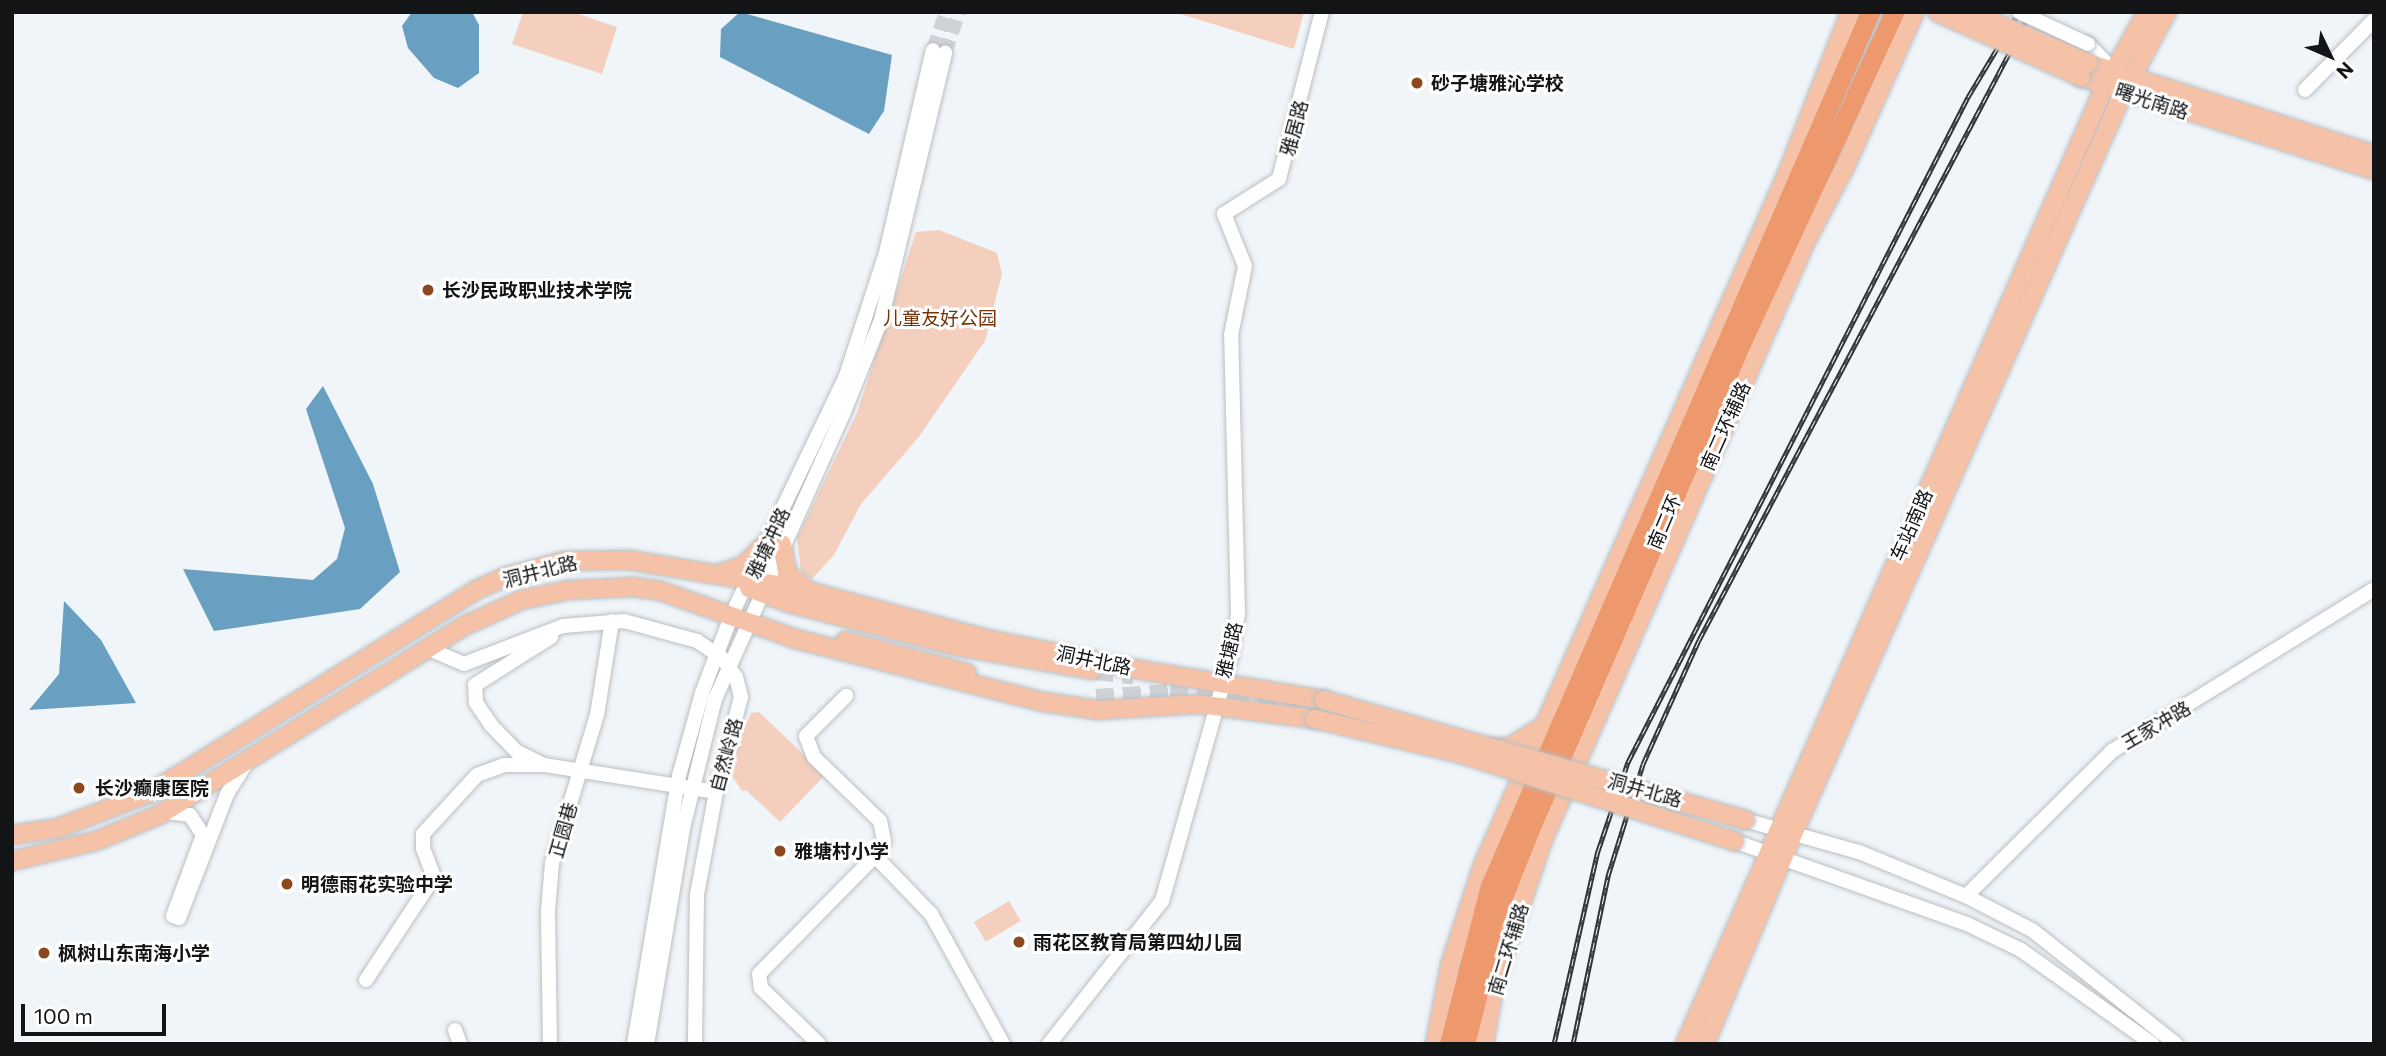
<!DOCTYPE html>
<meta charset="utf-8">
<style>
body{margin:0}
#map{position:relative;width:2386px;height:1056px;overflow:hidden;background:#f0f5f9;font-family:Commissioner,"Noto Sans SC",sans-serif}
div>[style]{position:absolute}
.green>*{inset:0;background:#f5cfbd;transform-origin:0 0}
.water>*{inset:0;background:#699fc0}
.minor-tunnel>*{height:14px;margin-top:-7px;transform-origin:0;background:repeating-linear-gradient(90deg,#cfd3d7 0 14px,transparent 0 21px)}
.major-tunnel>*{height:18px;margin-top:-9px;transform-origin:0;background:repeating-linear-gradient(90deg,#cfd3d7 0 18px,transparent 0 27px)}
.roads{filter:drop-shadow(0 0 2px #babfc3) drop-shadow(0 0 2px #babfc3)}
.minor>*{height:14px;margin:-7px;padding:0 7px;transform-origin:7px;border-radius:7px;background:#fff}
.major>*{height:18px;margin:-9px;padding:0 9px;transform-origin:9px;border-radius:9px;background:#f5c2a7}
.highway>*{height:19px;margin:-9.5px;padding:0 9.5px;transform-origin:9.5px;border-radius:9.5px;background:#ee996d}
.rail>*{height:5px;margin-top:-2.5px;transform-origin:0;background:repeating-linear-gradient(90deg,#fff 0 8px,#323336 0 16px);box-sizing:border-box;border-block:2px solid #323336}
.bridges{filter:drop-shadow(0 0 2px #babfc3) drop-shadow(0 0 2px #babfc3)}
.minor-bridge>*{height:14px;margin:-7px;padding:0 7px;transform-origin:7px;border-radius:7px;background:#fff}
.major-bridge>*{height:18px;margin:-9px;padding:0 9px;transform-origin:9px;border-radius:9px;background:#f5c2a7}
.dots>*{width:19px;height:19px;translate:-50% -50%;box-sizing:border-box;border:4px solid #fff;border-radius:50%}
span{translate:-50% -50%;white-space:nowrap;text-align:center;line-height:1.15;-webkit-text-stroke:6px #fff;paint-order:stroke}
.poi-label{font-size:19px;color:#131416;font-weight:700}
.left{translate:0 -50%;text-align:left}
.street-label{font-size:19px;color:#131416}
.park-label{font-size:19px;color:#753308}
.frame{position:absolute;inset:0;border:14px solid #131416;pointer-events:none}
.north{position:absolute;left:2295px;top:21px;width:70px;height:70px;-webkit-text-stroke:5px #fff;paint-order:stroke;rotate:134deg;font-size:19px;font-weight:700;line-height:28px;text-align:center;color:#131416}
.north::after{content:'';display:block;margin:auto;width:24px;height:32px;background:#131416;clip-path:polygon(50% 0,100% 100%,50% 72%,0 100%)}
.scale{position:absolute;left:21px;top:1004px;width:145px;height:32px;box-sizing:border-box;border:4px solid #131416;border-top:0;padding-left:9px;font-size:21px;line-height:24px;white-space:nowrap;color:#131416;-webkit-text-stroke:5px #fff;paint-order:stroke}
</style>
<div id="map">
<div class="green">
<div style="clip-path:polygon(523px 12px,573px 12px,617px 27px,602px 74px,512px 44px)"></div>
<div style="clip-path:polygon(1174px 12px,1304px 12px,1294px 49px)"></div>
<div style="clip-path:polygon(939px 230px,997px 253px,1002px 274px,985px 341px,918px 438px,861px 504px,834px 555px,812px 579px,801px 571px,797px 538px,857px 413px,916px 232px)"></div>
<div style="clip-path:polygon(759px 712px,825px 775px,780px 822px,746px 790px,742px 791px,727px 768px,751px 713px)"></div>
<div style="left:1009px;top:901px;width:23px;height:41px;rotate:59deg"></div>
</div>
<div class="water">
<div style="clip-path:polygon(412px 12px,472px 12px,479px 25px,479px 73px,458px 88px,434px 78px,408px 48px,402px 26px)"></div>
<div style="clip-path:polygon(740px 12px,892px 55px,884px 111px,869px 134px,720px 57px,721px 29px)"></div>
<div style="clip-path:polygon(323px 386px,373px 484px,400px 572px,360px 609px,214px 631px,183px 569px,313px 580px,337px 559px,345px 528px,306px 409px)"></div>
<div style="clip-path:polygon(64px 601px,101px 640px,136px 703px,29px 710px,59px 674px)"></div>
</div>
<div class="minor-tunnel">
<div style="left:933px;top:50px;width:40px;rotate:-71.1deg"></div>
<div style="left:945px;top:53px;width:43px;rotate:-71.1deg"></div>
</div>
<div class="major-tunnel">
<div style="left:1096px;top:671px;width:38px;rotate:7deg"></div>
<div style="left:1096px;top:698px;width:74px;rotate:-3.9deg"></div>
<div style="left:1170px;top:693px;width:61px;rotate:4.7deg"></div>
<div style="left:1231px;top:698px;width:103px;rotate:8.9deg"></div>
<div style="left:1333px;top:714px;width:41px;rotate:18.4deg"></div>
</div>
<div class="roads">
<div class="minor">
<div style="left:2088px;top:44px;width:37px;rotate:46deg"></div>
<div style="left:2305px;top:90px;width:98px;rotate:-45.4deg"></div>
<div style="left:427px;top:648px;width:40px;rotate:23.4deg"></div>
<div style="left:464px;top:664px;width:106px;rotate:-21deg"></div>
<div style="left:563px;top:626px;width:61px;rotate:-4.7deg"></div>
<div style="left:624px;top:621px;width:76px;rotate:15.3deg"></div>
<div style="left:697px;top:641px;width:30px;rotate:34deg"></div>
<div style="left:722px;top:658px;width:24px;rotate:54deg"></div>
<div style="left:736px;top:677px;width:21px;rotate:76deg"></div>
<div style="left:741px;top:697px;width:98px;rotate:104.7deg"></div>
<div style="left:716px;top:792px;width:105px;rotate:100.5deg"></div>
<div style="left:697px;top:895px;width:149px;rotate:90.8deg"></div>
<div style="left:544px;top:765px;width:174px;rotate:8.9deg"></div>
<div style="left:166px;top:812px;width:24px;rotate:7deg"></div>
<div style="left:190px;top:815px;width:24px;rotate:57deg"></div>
<div style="left:203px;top:835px;width:86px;rotate:110.3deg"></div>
<div style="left:173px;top:916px;width:6px;rotate:18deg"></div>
<div style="left:179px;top:918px;width:133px;rotate:-68.8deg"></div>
<div style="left:227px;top:794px;width:36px;rotate:-58deg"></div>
<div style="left:1745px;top:820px;width:118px;rotate:15.7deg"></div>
<div style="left:1859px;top:852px;width:116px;rotate:22.4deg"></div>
<div style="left:1966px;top:896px;width:74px;rotate:27.3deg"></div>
<div style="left:2032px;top:930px;width:184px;rotate:38.4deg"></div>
<div style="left:1734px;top:841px;width:247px;rotate:19.6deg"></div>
<div style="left:1967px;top:924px;width:60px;rotate:25.7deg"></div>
<div style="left:2021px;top:950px;width:162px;rotate:35.5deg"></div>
<div style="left:875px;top:856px;width:81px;rotate:46deg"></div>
<div style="left:931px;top:914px;width:149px;rotate:61deg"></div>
<div style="left:1966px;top:896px;width:206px;rotate:-44.8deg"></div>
<div style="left:2112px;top:751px;width:308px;rotate:-31.7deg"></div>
<div style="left:366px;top:980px;width:123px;rotate:-56.6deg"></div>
<div style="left:434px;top:877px;width:31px;rotate:-111deg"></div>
<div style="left:423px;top:848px;width:14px;rotate:-90deg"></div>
<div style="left:423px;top:834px;width:80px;rotate:-47.5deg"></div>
<div style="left:477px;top:775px;width:29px;rotate:-20deg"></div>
<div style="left:504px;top:765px;width:40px"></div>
<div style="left:544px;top:765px;width:30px;rotate:-154deg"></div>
<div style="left:517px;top:752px;width:37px;rotate:-134deg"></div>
<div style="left:491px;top:725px;width:27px;rotate:-124deg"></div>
<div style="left:476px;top:703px;width:18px;rotate:-93deg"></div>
<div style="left:475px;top:685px;width:90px;rotate:-32.3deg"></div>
<div style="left:455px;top:1030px;width:15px;rotate:70deg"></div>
<div style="left:550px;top:1044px;width:133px;rotate:-90.9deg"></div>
<div style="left:548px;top:911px;width:48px;rotate:-85.2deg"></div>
<div style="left:552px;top:863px;width:155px;rotate:-73.1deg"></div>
<div style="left:597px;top:715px;width:95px;rotate:-80.9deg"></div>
<div style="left:634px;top:1044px;width:272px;rotate:-80.5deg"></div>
<div style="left:679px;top:776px;width:86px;rotate:-74.5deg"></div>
<div style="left:702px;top:693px;width:85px;rotate:-69.2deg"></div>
<div style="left:732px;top:614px;width:264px;rotate:-64.4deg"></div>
<div style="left:846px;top:376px;width:129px;rotate:-72deg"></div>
<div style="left:886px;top:253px;width:208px;rotate:-77deg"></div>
<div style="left:647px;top:1044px;width:223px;rotate:-80.5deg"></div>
<div style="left:684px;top:824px;width:129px;rotate:-76.1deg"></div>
<div style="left:715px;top:699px;width:315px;rotate:-65.8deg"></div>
<div style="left:844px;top:412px;width:99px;rotate:-68.1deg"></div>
<div style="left:881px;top:320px;width:275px;rotate:-76.5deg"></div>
<div style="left:819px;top:1044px;width:81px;rotate:-136deg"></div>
<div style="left:761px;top:988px;width:14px;rotate:-98deg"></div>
<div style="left:759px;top:974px;width:165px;rotate:-45.5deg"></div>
<div style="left:875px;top:856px;width:17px;rotate:-59deg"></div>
<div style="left:884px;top:841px;width:20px;rotate:-101deg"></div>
<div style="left:880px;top:821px;width:92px;rotate:-135.9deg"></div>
<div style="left:814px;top:757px;width:22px;rotate:-111deg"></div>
<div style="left:806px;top:736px;width:57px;rotate:-45deg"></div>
<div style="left:1049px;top:1044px;width:182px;rotate:-51.7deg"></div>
<div style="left:1162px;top:901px;width:255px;rotate:-74.3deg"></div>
<div style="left:1231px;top:655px;width:42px;rotate:-80.3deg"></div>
<div style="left:1238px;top:614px;width:279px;rotate:-91.4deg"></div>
<div style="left:1231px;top:335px;width:70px;rotate:-78.5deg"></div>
<div style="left:1245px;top:266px;width:56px;rotate:-112deg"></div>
<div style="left:1224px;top:214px;width:65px;rotate:-32.5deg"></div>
<div style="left:1279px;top:179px;width:172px;rotate:-75.6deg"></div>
</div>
<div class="major">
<div style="left:2088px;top:63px;width:300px;rotate:17.7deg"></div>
<div style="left:2081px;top:77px;width:307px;rotate:17.6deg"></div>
<div style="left:782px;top:544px;width:29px;rotate:80deg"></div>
<div style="left:787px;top:573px;width:25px;rotate:40deg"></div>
<div style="left:721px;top:573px;width:24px;rotate:-19deg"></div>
<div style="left:744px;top:565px;width:34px;rotate:-45deg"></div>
<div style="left:749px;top:588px;width:43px;rotate:20.6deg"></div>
<div style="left:789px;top:603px;width:172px;rotate:14.4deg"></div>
<div style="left:956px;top:646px;width:138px;rotate:10deg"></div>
<div style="left:845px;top:641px;width:126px;rotate:14.7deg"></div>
<div style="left:1491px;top:748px;width:19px;rotate:-3deg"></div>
<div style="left:1510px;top:747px;width:36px;rotate:-32deg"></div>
<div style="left:12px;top:835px;width:47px;rotate:-8.7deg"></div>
<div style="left:58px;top:828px;width:98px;rotate:-20.8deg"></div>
<div style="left:150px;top:793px;width:384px;rotate:-31.9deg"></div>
<div style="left:476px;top:590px;width:32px;rotate:-24deg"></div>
<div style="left:505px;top:577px;width:62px;rotate:-14.9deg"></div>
<div style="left:565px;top:561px;width:64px;rotate:-0.9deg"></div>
<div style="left:629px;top:560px;width:169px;rotate:9.5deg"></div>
<div style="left:796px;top:588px;width:193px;rotate:15deg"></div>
<div style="left:982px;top:638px;width:162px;rotate:11.4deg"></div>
<div style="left:1141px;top:670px;width:185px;rotate:9.3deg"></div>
<div style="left:12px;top:861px;width:86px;rotate:-13.4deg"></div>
<div style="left:96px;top:841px;width:68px;rotate:-22.4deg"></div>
<div style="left:159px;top:815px;width:361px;rotate:-31.8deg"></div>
<div style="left:466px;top:625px;width:60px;rotate:-24.4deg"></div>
<div style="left:521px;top:600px;width:49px;rotate:-11.8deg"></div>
<div style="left:569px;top:590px;width:64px;rotate:-2.7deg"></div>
<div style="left:633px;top:587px;width:28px;rotate:8deg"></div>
<div style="left:661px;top:591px;width:143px;rotate:19.6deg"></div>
<div style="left:796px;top:639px;width:256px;rotate:14.3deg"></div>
<div style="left:1044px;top:702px;width:55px;rotate:8.4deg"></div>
<div style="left:1098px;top:710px;width:100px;rotate:-3.4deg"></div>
<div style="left:1198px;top:704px;width:118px;rotate:7.3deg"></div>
<div style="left:1435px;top:1044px;width:80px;rotate:-79.2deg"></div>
<div style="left:1450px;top:965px;width:105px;rotate:-71.7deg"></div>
<div style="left:1483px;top:865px;width:755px;rotate:-66.25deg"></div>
<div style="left:1787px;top:174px;width:174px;rotate:-68.7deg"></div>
<div style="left:1484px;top:1044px;width:64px;rotate:-80.1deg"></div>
<div style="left:1495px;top:981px;width:149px;rotate:-71.2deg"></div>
<div style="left:1543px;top:840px;width:654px;rotate:-66.3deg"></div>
<div style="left:1806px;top:241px;width:81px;rotate:-62.2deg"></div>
<div style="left:1844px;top:169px;width:172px;rotate:-65.7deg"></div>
<div style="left:1685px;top:1044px;width:1046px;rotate:-66.33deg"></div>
<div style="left:2105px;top:86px;width:85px;rotate:-60.4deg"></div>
<div style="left:1705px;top:1044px;width:228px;rotate:-67.3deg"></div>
<div style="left:1793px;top:834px;width:811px;rotate:-65.99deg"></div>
<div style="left:2123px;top:93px;width:92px;rotate:-61.5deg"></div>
</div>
<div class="highway">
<div style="left:1449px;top:1044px;width:163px;rotate:-75.5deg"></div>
<div style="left:1490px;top:886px;width:953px;rotate:-66.5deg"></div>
<div style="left:1465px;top:1044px;width:150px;rotate:-75.7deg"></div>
<div style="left:1502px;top:899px;width:75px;rotate:-68.2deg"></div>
<div style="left:1530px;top:829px;width:524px;rotate:-66.51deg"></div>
<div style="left:1739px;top:348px;width:370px;rotate:-65.2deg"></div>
</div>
</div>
<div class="rail">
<div style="left:1554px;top:1044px;width:198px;rotate:-77.2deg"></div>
<div style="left:1598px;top:851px;width:94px;rotate:-71.4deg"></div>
<div style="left:1628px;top:762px;width:747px;rotate:-62.92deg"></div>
<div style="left:1968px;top:97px;width:99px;rotate:-59deg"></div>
<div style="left:1573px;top:1044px;width:172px;rotate:-78.2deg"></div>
<div style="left:1608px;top:876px;width:117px;rotate:-72.6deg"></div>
<div style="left:1643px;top:764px;width:136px;rotate:-65.7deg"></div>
<div style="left:1699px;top:640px;width:710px;rotate:-62.14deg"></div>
</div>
<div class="bridges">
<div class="minor-bridge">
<div style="left:2019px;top:12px;width:76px;rotate:24.9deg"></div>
</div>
<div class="major-bridge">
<div style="left:1937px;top:12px;width:158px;rotate:24.3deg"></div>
<div style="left:1971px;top:12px;width:128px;rotate:23.6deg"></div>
<div style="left:1324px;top:700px;width:438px;rotate:15.9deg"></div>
<div style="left:1315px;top:719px;width:147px;rotate:13.4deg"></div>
<div style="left:1458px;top:753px;width:290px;rotate:17.7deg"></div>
</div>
</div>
<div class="dots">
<div style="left:1417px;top:83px;background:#8d4820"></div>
<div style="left:428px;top:290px;background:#8d4820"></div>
<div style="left:79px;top:788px;background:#8d4820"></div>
<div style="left:780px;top:851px;background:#8d4820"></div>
<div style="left:287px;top:884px;background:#8d4820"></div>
<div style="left:1019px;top:942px;background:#8d4820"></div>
<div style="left:44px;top:953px;background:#8d4820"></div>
</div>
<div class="poi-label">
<span class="left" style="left:1431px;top:83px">砂子塘雅沁学校</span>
<span class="left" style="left:442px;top:290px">长沙民政职业技术学院</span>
<span class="left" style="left:95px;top:788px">长沙癫康医院</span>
<span class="left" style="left:794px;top:851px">雅塘村小学</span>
<span class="left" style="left:301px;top:884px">明德雨花实验中学</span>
<span class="left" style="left:1033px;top:942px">雨花区教育局第四幼儿园</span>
<span class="left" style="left:58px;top:953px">枫树山东南海小学</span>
</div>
<div class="street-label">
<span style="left:2152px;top:101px;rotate:18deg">曙光南路</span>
<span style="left:1294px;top:128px;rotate:-75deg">雅居路</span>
<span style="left:1725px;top:426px;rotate:-66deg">南二环辅路</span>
<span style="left:1664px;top:522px;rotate:-67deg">南二环</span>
<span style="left:1911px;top:525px;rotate:-66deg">车站南路</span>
<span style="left:768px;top:543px;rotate:-65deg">雅塘冲路</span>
<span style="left:540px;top:571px;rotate:-14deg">洞井北路</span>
<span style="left:1229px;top:650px;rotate:-77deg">雅塘路</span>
<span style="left:1094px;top:660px;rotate:12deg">洞井北路</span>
<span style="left:2156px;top:725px;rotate:-30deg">王家冲路</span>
<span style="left:726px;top:755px;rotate:-75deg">自然岭路</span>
<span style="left:1645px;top:790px;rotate:16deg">洞井北路</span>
<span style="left:563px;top:830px;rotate:-74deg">正圆巷</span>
<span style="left:1508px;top:949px;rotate:-73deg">南二环辅路</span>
</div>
<div class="park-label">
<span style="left:940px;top:318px">儿童友好公园</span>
</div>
<div class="frame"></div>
<div class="north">N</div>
<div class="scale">100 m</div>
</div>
